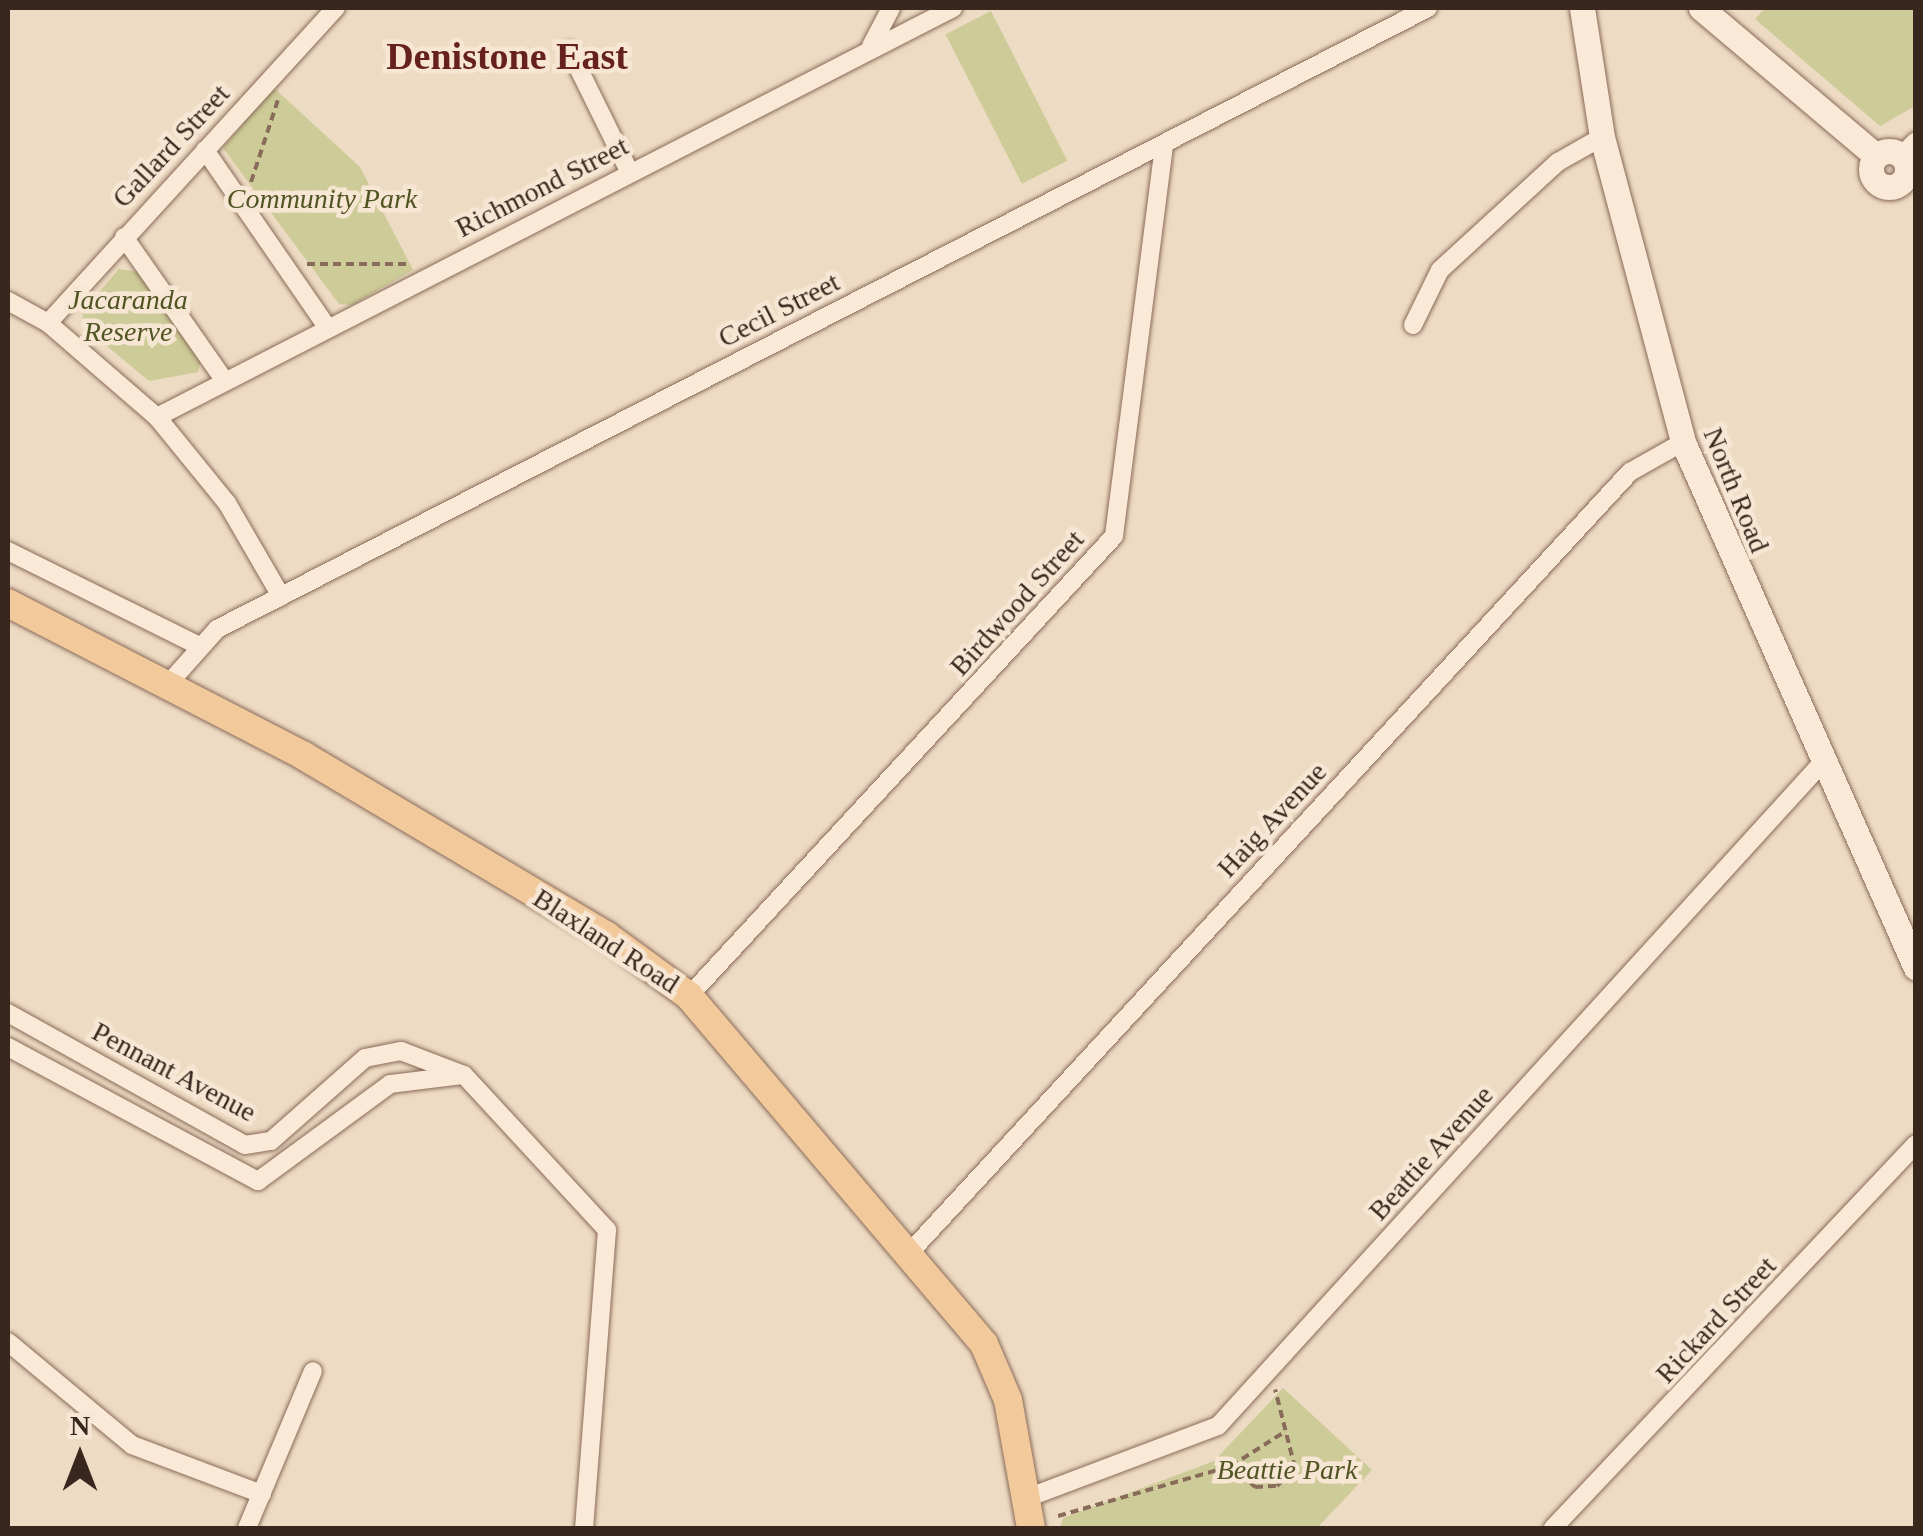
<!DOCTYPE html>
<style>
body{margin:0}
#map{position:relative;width:1923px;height:1536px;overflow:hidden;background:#eedbc3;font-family:Georgia,serif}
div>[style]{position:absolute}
.green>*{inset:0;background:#cdcb97;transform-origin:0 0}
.path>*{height:4px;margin-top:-2px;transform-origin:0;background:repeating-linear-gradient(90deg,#896b5a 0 8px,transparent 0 13px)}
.roads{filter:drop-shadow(0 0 2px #896b5a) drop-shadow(0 0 2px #896b5a)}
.street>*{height:18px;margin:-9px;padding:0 9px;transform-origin:9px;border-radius:9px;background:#f9e9d6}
.secondary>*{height:25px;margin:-12.5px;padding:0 12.5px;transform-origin:12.5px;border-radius:12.5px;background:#f9e9d6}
.secondary>.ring{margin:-12.5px;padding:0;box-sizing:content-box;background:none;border:25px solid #f9e9d6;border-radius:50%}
.primary>*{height:28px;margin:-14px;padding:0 14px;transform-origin:14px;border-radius:14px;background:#f2c99a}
span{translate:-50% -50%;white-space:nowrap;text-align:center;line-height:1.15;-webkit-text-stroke:9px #f6e6d3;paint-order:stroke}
.street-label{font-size:28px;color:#39271e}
.park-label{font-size:28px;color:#515524;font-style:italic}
.district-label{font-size:38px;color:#66211d;font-weight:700}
.frame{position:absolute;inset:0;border:10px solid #39271e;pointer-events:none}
.north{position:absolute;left:30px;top:1406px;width:100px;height:100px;-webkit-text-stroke:8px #f6e6d3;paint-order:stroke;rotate:0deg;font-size:28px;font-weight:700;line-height:40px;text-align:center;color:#39271e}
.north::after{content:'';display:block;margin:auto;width:35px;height:45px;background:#39271e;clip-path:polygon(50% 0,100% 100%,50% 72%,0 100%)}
</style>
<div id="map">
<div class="green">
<div style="clip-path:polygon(1765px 8px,1915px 8px,1915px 106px,1880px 126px,1755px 19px)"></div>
<div style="left:991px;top:11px;width:168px;height:51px;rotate:63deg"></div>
<div style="clip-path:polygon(273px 87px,360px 167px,413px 270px,352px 305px,339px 304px,223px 148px)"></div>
<div style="clip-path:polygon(119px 269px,139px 272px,202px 355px,198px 372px,149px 381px,84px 327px,82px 312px)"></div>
<div style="clip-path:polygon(1283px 1388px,1372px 1470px,1317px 1528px,1060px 1528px,1063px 1518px,1214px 1461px)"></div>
</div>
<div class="path">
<div style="left:251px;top:182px;width:89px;rotate:-71.8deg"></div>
<div style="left:307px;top:264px;width:104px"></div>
<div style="left:1231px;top:1466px;width:65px;rotate:-32.5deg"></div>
<div style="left:1058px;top:1516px;width:180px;rotate:-16.1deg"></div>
<div style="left:1231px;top:1466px;width:32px;rotate:41deg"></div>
<div style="left:1255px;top:1487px;width:22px;rotate:-3deg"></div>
<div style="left:1277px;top:1486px;width:25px;rotate:-45deg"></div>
<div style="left:1295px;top:1468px;width:81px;rotate:-104.2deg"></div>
</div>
<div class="roads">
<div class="street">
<div style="left:871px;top:46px;width:43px;rotate:-62.2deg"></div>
<div style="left:570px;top:51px;width:136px;rotate:63.8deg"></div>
<div style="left:205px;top:150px;width:216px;rotate:55.4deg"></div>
<div style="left:1901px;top:156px;width:21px;rotate:-45deg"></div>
<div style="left:124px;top:237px;width:176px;rotate:55deg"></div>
<div style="left:8px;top:301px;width:46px;rotate:28.8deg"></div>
<div style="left:48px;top:323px;width:144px;rotate:40.8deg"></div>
<div style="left:157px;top:417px;width:111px;rotate:50.9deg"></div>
<div style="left:227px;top:503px;width:108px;rotate:59.9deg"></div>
<div style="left:48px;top:323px;width:427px;rotate:-47.6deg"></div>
<div style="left:1413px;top:325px;width:61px;rotate:-63.9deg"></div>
<div style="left:1440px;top:270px;width:160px;rotate:-42.5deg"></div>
<div style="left:1558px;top:162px;width:51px;rotate:-29.6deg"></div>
<div style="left:157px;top:417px;width:895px;rotate:-27.19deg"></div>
<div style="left:8px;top:551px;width:211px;rotate:26.4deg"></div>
<div style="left:170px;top:682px;width:71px;rotate:-48.4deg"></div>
<div style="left:217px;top:629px;width:1361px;rotate:-27.15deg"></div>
<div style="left:689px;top:996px;width:626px;rotate:-47.26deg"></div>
<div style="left:1114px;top:536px;width:395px;rotate:-82.7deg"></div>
<div style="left:8px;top:1013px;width:271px;rotate:29.1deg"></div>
<div style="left:245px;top:1145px;width:26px;rotate:-9deg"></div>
<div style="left:271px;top:1141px;width:125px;rotate:-41.4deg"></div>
<div style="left:365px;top:1058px;width:37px;rotate:-11deg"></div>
<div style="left:401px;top:1051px;width:67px;rotate:20.9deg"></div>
<div style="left:464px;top:1075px;width:211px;rotate:47.3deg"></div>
<div style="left:607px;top:1230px;width:299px;rotate:94.4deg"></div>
<div style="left:8px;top:1047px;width:284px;rotate:28.2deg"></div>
<div style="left:258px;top:1181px;width:164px;rotate:-36.3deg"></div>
<div style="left:390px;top:1084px;width:74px;rotate:-7deg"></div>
<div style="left:912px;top:1250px;width:1059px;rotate:-47.3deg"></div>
<div style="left:1630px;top:472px;width:61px;rotate:-29.5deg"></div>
<div style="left:8px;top:1342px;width:161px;rotate:39.7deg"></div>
<div style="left:132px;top:1445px;width:139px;rotate:20.7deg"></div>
<div style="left:1027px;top:1498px;width:204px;rotate:-20.7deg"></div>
<div style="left:1218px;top:1426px;width:895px;rotate:-47.67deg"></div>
<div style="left:247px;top:1528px;width:170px;rotate:-67.2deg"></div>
<div style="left:1553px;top:1528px;width:528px;rotate:-46.61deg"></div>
</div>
<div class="secondary">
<div style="left:1582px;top:8px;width:131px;rotate:81.2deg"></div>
<div style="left:1602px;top:137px;width:316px;rotate:75.1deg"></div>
<div style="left:1683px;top:442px;width:575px;rotate:66.11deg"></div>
<div style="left:1701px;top:8px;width:229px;rotate:40.2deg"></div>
<div class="ring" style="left:1871px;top:151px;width:11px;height:11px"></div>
</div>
<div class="primary">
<div style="left:8px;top:603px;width:333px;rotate:27.3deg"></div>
<div style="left:304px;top:756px;width:352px;rotate:30.7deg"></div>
<div style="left:607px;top:936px;width:102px;rotate:36.2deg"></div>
<div style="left:689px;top:996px;width:456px;rotate:49.7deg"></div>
<div style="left:984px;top:1344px;width:61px;rotate:66.8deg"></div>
<div style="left:1008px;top:1400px;width:130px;rotate:79.8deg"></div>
</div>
</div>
<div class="street-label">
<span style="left:171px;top:146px;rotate:-47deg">Gallard Street</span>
<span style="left:542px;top:187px;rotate:-27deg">Richmond Street</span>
<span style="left:779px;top:310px;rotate:-27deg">Cecil Street</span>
<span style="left:1736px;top:490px;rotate:68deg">North Road</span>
<span style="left:1017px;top:603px;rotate:-48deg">Birdwood Street</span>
<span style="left:1272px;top:820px;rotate:-47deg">Haig Avenue</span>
<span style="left:606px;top:941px;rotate:33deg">Blaxland Road</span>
<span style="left:174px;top:1072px;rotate:28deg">Pennant Avenue</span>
<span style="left:1431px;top:1153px;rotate:-48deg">Beattie Avenue</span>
<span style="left:1716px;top:1320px;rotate:-47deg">Rickard Street</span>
</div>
<div class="park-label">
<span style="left:322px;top:199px">Community Park</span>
<span style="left:128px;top:316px">Jacaranda<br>Reserve</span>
<span style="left:1287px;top:1470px">Beattie Park</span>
</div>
<div class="district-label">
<span style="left:507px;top:57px">Denistone East</span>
</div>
<div class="frame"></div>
<div class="north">N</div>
</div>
